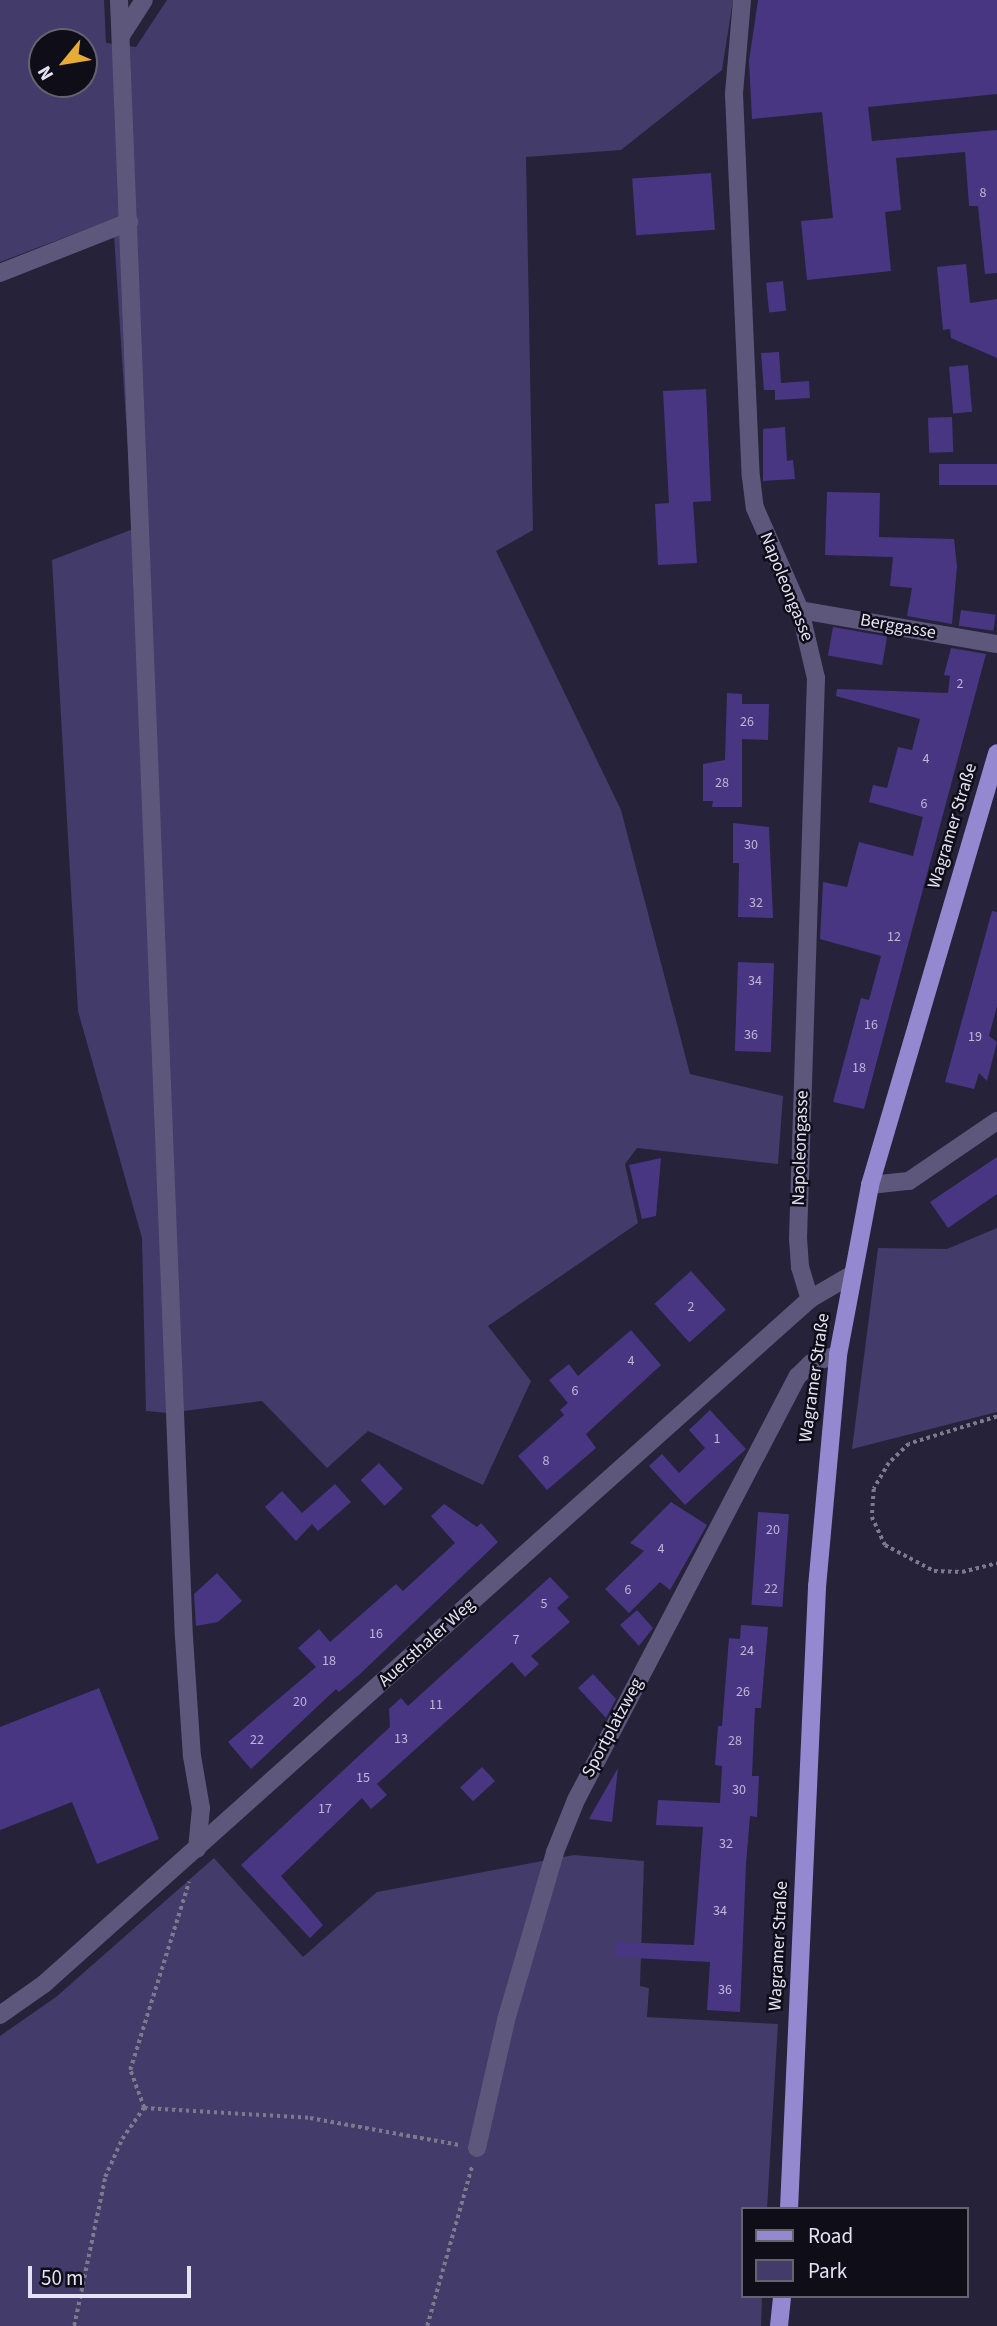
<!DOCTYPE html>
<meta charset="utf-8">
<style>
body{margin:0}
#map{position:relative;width:997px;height:2326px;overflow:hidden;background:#26223a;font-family:"Source Sans 3",sans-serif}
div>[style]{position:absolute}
.green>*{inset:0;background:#433b6a}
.building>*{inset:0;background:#483683;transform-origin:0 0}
.path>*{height:3.5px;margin-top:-1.75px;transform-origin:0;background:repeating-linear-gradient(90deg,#7d7a8e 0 3.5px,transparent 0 7px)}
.minor>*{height:18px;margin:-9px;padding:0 9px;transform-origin:9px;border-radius:9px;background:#5d587b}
.major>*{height:18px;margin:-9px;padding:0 9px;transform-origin:9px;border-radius:9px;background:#9489d1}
span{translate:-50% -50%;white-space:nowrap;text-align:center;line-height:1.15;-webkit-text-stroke:5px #0f0d18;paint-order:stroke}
.number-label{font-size:14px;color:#beb8d7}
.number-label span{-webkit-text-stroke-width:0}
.street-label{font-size:18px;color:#e5e3f3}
.legend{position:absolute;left:741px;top:2207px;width:228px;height:91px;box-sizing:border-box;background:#0f0d18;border:2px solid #656370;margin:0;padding:9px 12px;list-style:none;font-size:21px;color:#e5e3f3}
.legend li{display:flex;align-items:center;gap:14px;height:35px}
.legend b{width:35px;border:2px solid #656370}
.north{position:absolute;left:28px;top:28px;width:70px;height:70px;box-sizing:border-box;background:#0f0d18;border:2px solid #656370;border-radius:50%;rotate:240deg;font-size:19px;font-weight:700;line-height:28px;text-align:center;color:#e5e3f3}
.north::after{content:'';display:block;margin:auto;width:24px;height:32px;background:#e7ac36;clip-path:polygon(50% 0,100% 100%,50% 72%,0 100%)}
.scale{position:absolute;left:28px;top:2266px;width:163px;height:32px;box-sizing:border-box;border:4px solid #e5e3f3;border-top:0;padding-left:9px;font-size:21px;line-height:24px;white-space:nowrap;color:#e5e3f3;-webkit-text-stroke:5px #0f0d18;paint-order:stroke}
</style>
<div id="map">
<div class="green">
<div style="clip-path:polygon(evenodd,0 0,104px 0,106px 43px,136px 47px,167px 0,733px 0,722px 70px,621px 150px,526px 157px,533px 530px,496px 551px,621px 810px,690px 1074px,783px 1096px,778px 1164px,637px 1148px,625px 1164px,638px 1223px,488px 1326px,531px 1381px,483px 1485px,368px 1431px,327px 1468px,262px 1401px,168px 1413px,146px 1411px,142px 1238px,78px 1011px,52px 560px,133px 529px,113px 219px,0 262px,0 0,42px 42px,84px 42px,84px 84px,42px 84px,42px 42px)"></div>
<div style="clip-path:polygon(997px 1228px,997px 1412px,852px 1449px,878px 1248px,947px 1249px)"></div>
<div style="clip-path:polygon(574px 1855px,644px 1861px,640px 1986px,649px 1988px,647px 2017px,778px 2024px,767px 2209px,743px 2209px,743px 2296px,762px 2296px,761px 2326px,0 2326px,0 2036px,56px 1997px,214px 1858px,303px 1957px,377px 1892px)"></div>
</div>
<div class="building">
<div style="clip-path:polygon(758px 0,997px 0,997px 94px,868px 107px,872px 141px,997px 130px,997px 273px,985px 274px,978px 206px,969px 206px,965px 152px,896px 158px,901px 210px,885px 212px,891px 271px,807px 280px,801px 221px,833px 218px,822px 112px,752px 119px,749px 61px)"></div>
<div style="left:711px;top:173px;width:57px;height:79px;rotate:86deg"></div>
<div style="clip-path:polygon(966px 264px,970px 303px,997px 299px,997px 358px,951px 338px,950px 329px,943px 330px,937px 267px)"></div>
<div style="left:783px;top:281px;width:30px;height:17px;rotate:84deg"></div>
<div style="clip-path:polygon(779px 352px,781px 383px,809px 381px,810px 398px,775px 400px,775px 390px,764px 390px,761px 353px)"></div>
<div style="left:968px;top:365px;width:47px;height:19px;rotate:85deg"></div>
<div style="clip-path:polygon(706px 389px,711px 501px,693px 502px,697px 563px,658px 565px,655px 504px,669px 503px,663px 391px)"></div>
<div style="left:952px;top:417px;width:35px;height:24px;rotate:88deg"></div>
<div style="clip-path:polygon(785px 427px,787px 461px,793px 460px,795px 479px,763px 481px,763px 429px)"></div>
<div style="left:997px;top:464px;width:21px;height:58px;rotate:90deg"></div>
<div style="clip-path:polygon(827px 492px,880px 493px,879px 537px,954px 539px,957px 566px,952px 624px,907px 616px,912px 588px,890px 586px,893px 557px,825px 555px)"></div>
<div style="left:961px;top:610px;width:35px;height:16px;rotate:8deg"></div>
<div style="left:833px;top:627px;width:55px;height:29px;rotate:10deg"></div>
<div style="clip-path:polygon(951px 648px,986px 654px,864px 1109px,833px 1102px,861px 998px,869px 1000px,881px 956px,820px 939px,823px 882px,847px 887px,859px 842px,913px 856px,923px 817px,869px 802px,873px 785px,887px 788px,898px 747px,912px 750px,920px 719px,836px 696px,837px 689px,948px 693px,950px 676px,944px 675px)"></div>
<div style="clip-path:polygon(727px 693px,742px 694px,742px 704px,769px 704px,768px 740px,742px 739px,742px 807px,712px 807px,713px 801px,703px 801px,703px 764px,725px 760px)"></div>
<div style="clip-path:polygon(733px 823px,769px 827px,773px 918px,738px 917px,739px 863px,733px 863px)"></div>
<div style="clip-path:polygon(992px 911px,997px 912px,997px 1006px,989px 1036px,997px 1042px,987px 1081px,979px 1073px,974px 1089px,945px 1082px)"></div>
<div style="left:738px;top:962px;width:36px;height:89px;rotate:2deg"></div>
<div style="clip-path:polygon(997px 1157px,997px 1194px,948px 1228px,930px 1202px)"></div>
<div style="clip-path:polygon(661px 1158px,656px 1216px,642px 1219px,629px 1165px)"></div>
<div style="left:691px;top:1271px;width:52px;height:49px;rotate:48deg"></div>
<div style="clip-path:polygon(631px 1330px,661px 1365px,586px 1434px,596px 1448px,547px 1490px,518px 1456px,564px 1415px,560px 1410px,568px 1403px,549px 1380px,569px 1364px,578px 1376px)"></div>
<div style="clip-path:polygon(710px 1410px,746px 1449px,685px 1505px,649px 1466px,662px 1454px,679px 1473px,705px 1448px,689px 1430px)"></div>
<div style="left:379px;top:1463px;width:35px;height:25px;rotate:47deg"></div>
<div style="clip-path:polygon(335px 1484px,351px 1502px,318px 1531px,312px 1524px,296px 1541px,265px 1507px,282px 1491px,302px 1513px)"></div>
<div style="clip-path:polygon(671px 1502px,707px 1525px,670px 1590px,660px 1582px,629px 1613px,605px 1589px,644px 1551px,630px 1543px)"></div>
<div style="clip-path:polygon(444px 1504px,477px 1527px,481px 1523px,498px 1542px,360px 1674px,339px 1692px,336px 1689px,251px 1769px,228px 1742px,316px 1667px,298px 1648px,319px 1629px,330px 1642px,396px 1584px,403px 1591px,455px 1543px,431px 1516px)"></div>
<div style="left:758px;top:1512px;width:31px;height:93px;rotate:4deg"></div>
<div style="clip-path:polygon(217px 1573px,242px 1601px,218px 1622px,196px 1626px,194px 1594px)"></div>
<div style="clip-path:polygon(550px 1577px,569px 1597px,557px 1608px,570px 1622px,531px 1656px,539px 1664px,525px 1677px,512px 1662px,377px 1784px,387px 1795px,371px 1809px,362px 1798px,281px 1876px,323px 1925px,310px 1938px,241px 1865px,390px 1727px,389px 1709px,401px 1698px,408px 1706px)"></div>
<div style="clip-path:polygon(637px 1610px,653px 1628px,639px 1646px,620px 1625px)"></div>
<div style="clip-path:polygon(741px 1625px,768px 1627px,761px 1708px,755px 1708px,752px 1776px,759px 1776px,757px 1817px,750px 1816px,746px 1864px,740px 2012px,707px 2010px,710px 1962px,615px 1957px,616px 1942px,694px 1945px,703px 1827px,656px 1825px,658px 1800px,720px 1803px,722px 1766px,715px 1765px,718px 1726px,722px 1726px,729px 1638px,740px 1639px)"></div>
<div style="clip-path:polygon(593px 1674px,616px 1699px,606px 1718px,578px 1688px)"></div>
<div style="clip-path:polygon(99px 1688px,159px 1839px,97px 1864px,72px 1802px,0 1830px,0 1727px)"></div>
<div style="left:482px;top:1767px;width:19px;height:30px;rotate:47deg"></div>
<div style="clip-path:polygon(618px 1768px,612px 1822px,589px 1819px,595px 1808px)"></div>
</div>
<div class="path">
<div style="left:997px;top:1417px;width:92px;rotate:162.9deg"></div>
<div style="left:909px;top:1444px;width:28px;rotate:136deg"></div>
<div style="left:889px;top:1463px;width:30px;rotate:120deg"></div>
<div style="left:874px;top:1489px;width:28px;rotate:94deg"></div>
<div style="left:872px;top:1517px;width:31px;rotate:65deg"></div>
<div style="left:885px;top:1545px;width:55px;rotate:28deg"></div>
<div style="left:934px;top:1571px;width:28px;rotate:2deg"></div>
<div style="left:962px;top:1572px;width:36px;rotate:-14deg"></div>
<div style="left:144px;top:2108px;width:40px;rotate:-110.2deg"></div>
<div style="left:130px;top:2070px;width:197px;rotate:-72.6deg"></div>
<div style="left:74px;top:2326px;width:152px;rotate:-78.2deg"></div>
<div style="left:105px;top:2177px;width:42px;rotate:-65.9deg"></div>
<div style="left:122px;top:2139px;width:38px;rotate:-55deg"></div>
<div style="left:144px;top:2108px;width:166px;rotate:3.4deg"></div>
<div style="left:310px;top:2118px;width:152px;rotate:10.2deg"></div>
<div style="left:427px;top:2326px;width:166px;rotate:-74.3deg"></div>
</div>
<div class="minor">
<div style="left:119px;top:0;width:1638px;rotate:87.73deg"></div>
<div style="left:184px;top:1637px;width:119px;rotate:86.2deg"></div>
<div style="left:192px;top:1756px;width:53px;rotate:80.2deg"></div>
<div style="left:201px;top:1808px;width:41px;rotate:95.6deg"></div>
<div style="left:742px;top:0;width:94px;rotate:94.9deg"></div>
<div style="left:734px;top:94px;width:383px;rotate:87.5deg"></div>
<div style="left:751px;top:477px;width:31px;rotate:83deg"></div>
<div style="left:755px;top:508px;width:111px;rotate:66.2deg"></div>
<div style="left:800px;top:610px;width:70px;rotate:76.8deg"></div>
<div style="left:816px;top:678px;width:560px;rotate:91.84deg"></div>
<div style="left:798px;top:1238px;width:29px;rotate:86deg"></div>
<div style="left:800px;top:1267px;width:34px;rotate:73deg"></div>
<div style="left:122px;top:34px;width:40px;rotate:-57.1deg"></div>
<div style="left:0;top:273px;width:139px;rotate:-21.6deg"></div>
<div style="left:800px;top:610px;width:200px;rotate:9.8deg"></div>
<div style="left:870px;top:1185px;width:39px;rotate:-6deg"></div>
<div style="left:909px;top:1181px;width:107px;rotate:-34.3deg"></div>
<div style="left:0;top:2015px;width:54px;rotate:-35.2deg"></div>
<div style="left:44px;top:1984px;width:1028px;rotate:-41.8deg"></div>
<div style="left:810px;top:1299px;width:48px;rotate:-30.3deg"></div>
<div style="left:477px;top:2148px;width:131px;rotate:-77.2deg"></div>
<div style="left:506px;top:2020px;width:175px;rotate:-73.7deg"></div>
<div style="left:555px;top:1852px;width:56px;rotate:-68deg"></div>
<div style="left:576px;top:1800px;width:479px;rotate:-62.4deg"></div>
<div style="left:798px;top:1376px;width:18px;rotate:-45deg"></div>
<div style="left:811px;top:1363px;width:28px;rotate:-17deg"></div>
</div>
<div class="major">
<div style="left:789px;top:2209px;width:623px;rotate:-87.42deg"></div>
<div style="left:817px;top:1587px;width:233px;rotate:-84.8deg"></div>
<div style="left:838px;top:1355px;width:173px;rotate:-79.3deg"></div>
<div style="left:870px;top:1185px;width:450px;rotate:-73.6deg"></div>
<div style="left:779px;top:2326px;width:30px;rotate:-84deg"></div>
</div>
<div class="number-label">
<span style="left:983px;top:193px">8</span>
<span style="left:960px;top:684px">2</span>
<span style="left:747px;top:722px">26</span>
<span style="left:926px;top:759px">4</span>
<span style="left:722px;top:783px">28</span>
<span style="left:924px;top:804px">6</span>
<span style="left:751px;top:845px">30</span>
<span style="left:756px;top:903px">32</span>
<span style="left:894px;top:937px">12</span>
<span style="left:755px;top:981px">34</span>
<span style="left:871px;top:1025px">16</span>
<span style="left:751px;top:1035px">36</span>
<span style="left:975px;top:1037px">19</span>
<span style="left:859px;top:1068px">18</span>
<span style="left:691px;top:1307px">2</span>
<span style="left:631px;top:1361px">4</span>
<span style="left:575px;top:1391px">6</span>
<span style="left:717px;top:1439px">1</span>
<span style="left:546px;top:1461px">8</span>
<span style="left:773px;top:1530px">20</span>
<span style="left:661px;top:1549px">4</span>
<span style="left:771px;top:1589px">22</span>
<span style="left:628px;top:1590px">6</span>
<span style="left:544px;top:1604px">5</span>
<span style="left:376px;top:1634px">16</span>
<span style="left:516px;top:1640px">7</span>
<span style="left:747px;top:1651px">24</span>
<span style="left:329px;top:1661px">18</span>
<span style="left:743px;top:1692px">26</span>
<span style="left:300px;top:1702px">20</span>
<span style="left:436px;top:1705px">11</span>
<span style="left:401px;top:1739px">13</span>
<span style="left:257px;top:1740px">22</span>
<span style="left:735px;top:1741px">28</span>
<span style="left:363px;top:1778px">15</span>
<span style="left:739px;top:1790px">30</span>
<span style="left:325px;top:1809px">17</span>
<span style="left:726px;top:1844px">32</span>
<span style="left:720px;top:1911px">34</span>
<span style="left:725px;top:1990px">36</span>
</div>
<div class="street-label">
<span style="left:786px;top:587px;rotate:68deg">Napoleongasse</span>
<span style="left:898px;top:627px;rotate:10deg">Berggasse</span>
<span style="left:953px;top:826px;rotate:-73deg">Wagramer Straße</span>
<span style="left:801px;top:1148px;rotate:-88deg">Napoleongasse</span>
<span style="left:815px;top:1378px;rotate:-82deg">Wagramer Straße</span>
<span style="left:427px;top:1643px;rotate:-42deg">Auersthaler Weg</span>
<span style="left:613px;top:1728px;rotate:-62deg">Sportplatzweg</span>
<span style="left:779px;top:1946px;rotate:-87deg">Wagramer Straße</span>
</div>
<ul class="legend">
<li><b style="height:9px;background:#9489d1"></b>Road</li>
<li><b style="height:19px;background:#433b6a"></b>Park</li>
</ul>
<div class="north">N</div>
<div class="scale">50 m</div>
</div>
